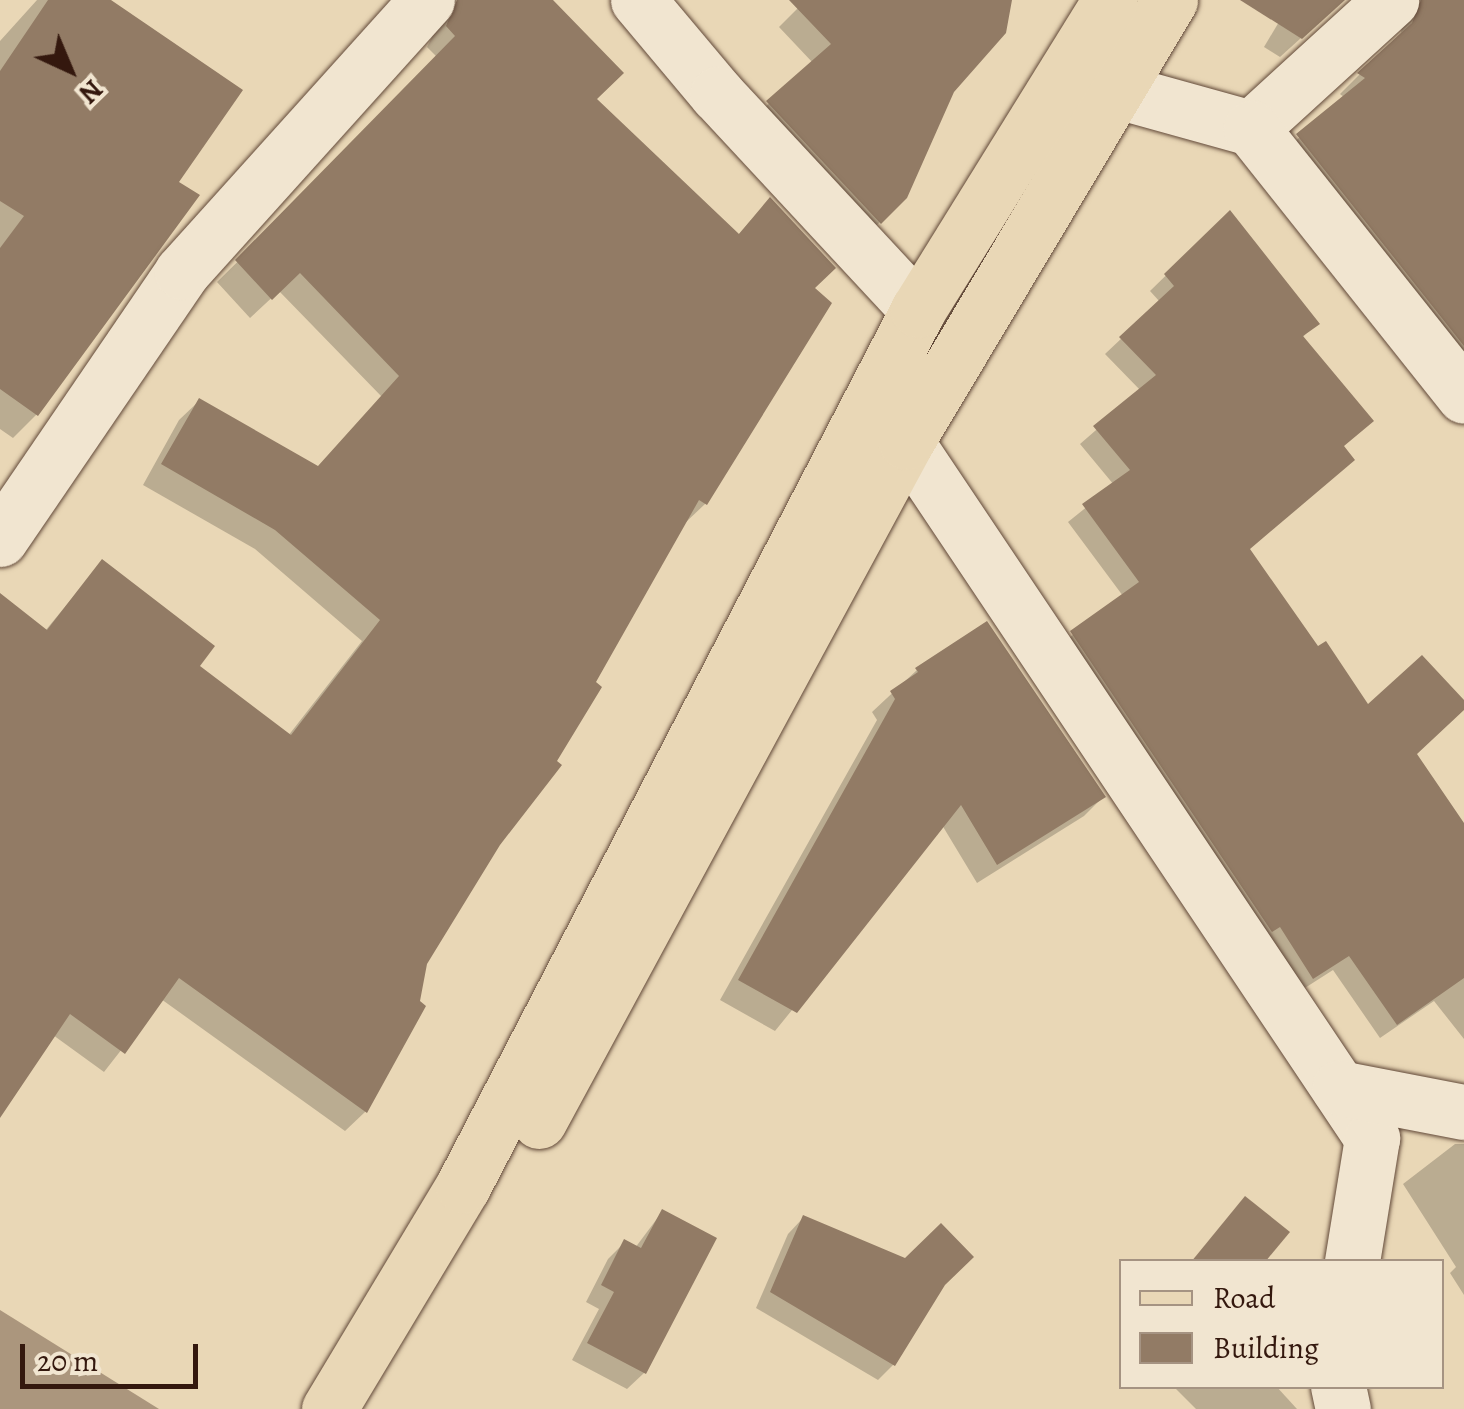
<!DOCTYPE html>
<style>
body{margin:0}
#map{position:relative;width:1464px;height:1409px;overflow:hidden;background:#e9d7b6;font-family:Alegreya,serif}
div>[style]{position:absolute}
.water>*{inset:0;background:#ab967d}
.shadow>*{inset:0;background:#0003}
.building>*{inset:0;background:#927b65}
.roads{filter:drop-shadow(0 0 2px #614838) drop-shadow(0 0 2px #614838)}
.minor>*{height:55px;margin:-27.5px;padding:0 27.5px;transform-origin:27.5px;border-radius:27.5px;background:#f1e5d0}
.major>*{height:55px;margin:-27.5px;padding:0 27.5px;transform-origin:27.5px;border-radius:27.5px;background:#e9d7b6}
span{translate:-50% -50%;white-space:nowrap;text-align:center;line-height:1.15;-webkit-text-stroke:8px #f1e5d0;paint-order:stroke}
.legend{position:absolute;left:1119px;top:1259px;width:325px;height:130px;box-sizing:border-box;background:#f1e5d0;border:2px solid #a59382;margin:0;padding:12px 18px;list-style:none;font-size:30px;color:#34180e}
.legend li{display:flex;align-items:center;gap:20px;height:50px}
.legend b{width:50px;border:2px solid #a59382}
.north{position:absolute;left:20px;top:20px;width:100px;height:100px;-webkit-text-stroke:8px #f1e5d0;paint-order:stroke;rotate:136deg;font-size:28px;font-weight:700;line-height:40px;text-align:center;color:#34180e}
.north::after{content:'';display:block;margin:auto;width:35px;height:45px;background:#34180e;clip-path:polygon(50% 0,100% 100%,50% 72%,0 100%)}
.scale{position:absolute;left:20px;top:1344px;width:178px;height:45px;box-sizing:border-box;border:5px solid #34180e;border-top:0;padding-left:12px;font-size:30px;line-height:35px;white-space:nowrap;color:#34180e;-webkit-text-stroke:8px #f1e5d0;paint-order:stroke}
</style>
<div id="map">
<div class="water">
<div style="clip-path:polygon(0 1310px,159px 1409px,0 1409px)"></div>
</div>
<div class="shadow">
<div style="clip-path:polygon(37px 0,106px 0,176px 182px,196px 196px,36px 415px,13px 438px,0 429px,0 41px)"></div>
<div style="clip-path:polygon(460px 0,546px 0,594px 100px,738px 235px,751px 220px,828px 304px,705px 504px,685px 523px,425px 963px,417px 1002px,423px 1006px,365px 1112px,345px 1131px,161px 999px,104px 1072px,53px 1035px,0 1114px,0 610px,45px 631px,102px 562px,197px 666px,288px 736px,362px 641px,255px 549px,143px 485px,179px 420px,199px 401px,317px 468px,382px 397px,279px 291px,250px 318px,217px 282px,341px 160px,437px 57px,427px 47px,438px 25px)"></div>
<div style="clip-path:polygon(806px 0,1009px 0,952px 91px,905px 197px,861px 241px,749px 122px,813px 63px,779px 27px)"></div>
<div style="clip-path:polygon(1292px 0,1343px 0,1280px 57px,1264px 47px)"></div>
<div style="clip-path:polygon(1396px 0,1464px 0,1464px 390px,1278px 156px,1345px 98px,1340px 94px,1401px 33px,1403px 15px)"></div>
<div style="clip-path:polygon(1230px 213px,1316px 323px,1302px 338px,1342px 447px,1248px 550px,1317px 650px,1368px 708px,1464px 704px,1414px 754px,1464px 825px,1464px 1039px,1434px 1001px,1380px 1038px,1333px 970px,1297px 993px,1056px 648px,1123px 596px,1068px 522px,1114px 485px,1080px 444px,1141px 391px,1105px 354px,1160px 302px,1150px 291px)"></div>
<div style="clip-path:polygon(917px 670px,1103px 797px,1084px 816px,977px 883px,942px 825px,775px 1031px,720px 1000px,877px 720px,872px 712px)"></div>
<div style="clip-path:polygon(1455px 1144px,1464px 1144px,1464px 1295px,1450px 1273px,1456px 1267px,1403px 1184px)"></div>
<div style="clip-path:polygon(662px 1212px,644px 1373px,627px 1389px,572px 1360px,599px 1309px,586px 1302px,608px 1259px,625px 1242px,635px 1248px)"></div>
<div style="clip-path:polygon(803px 1218px,942px 1285px,893px 1365px,878px 1380px,756px 1308px,788px 1234px)"></div>
<div style="clip-path:polygon(1173px 1386px,1276px 1386px,1297px 1409px,1196px 1409px)"></div>
</div>
<div class="building">
<div style="clip-path:polygon(48px 0,111px 0,243px 90px,179px 182px,200px 195px,38px 416px,0 389px,0 248px,24px 216px,0 201px,0 71px)"></div>
<div style="clip-path:polygon(457px 0,553px 0,624px 73px,597px 99px,739px 234px,770px 197px,836px 268px,815px 288px,832px 303px,707px 505px,699px 500px,596px 682px,602px 687px,557px 761px,562px 765px,500px 845px,427px 964px,420px 1001px,426px 1006px,367px 1113px,179px 978px,125px 1054px,70px 1014px,0 1118px,0 593px,47px 630px,102px 559px,215px 646px,200px 666px,291px 735px,380px 620px,275px 530px,161px 464px,199px 398px,318px 466px,399px 376px,300px 273px,272px 300px,235px 260px,455px 36px,446px 26px)"></div>
<div style="clip-path:polygon(789px 0,1012px 0,1006px 33px,954px 92px,907px 198px,881px 224px,766px 101px,831px 44px)"></div>
<div style="clip-path:polygon(1240px 0,1345px 0,1302px 39px)"></div>
<div style="clip-path:polygon(1421px 0,1464px 0,1464px 346px,1296px 134px,1365px 78px,1357px 73px,1412px 23px)"></div>
<div style="clip-path:polygon(1230px 210px,1320px 324px,1303px 336px,1374px 421px,1344px 446px,1355px 460px,1250px 549px,1318px 646px,1326px 641px,1368px 704px,1422px 655px,1464px 700px,1464px 710px,1417px 754px,1464px 823px,1464px 978px,1397px 1025px,1349px 956px,1313px 979px,1280px 927px,1272px 932px,1070px 631px,1139px 582px,1082px 504px,1130px 470px,1093px 426px,1156px 375px,1119px 337px,1174px 286px,1164px 274px)"></div>
<div style="clip-path:polygon(987px 621px,1106px 797px,997px 865px,961px 805px,797px 1013px,738px 980px,895px 699px,890px 691px,918px 672px,915px 668px)"></div>
<div style="clip-path:polygon(1245px 1196px,1290px 1232px,1265px 1262px,1191px 1262px)"></div>
<div style="clip-path:polygon(662px 1209px,717px 1238px,646px 1374px,587px 1343px,614px 1292px,601px 1285px,624px 1239px,641px 1248px)"></div>
<div style="clip-path:polygon(803px 1215px,905px 1258px,941px 1223px,974px 1257px,945px 1285px,895px 1366px,770px 1292px)"></div>
</div>
<div class="roads">
<div class="minor">
<div style="left:638px;top:0;width:123px;rotate:50deg"></div>
<div style="left:717px;top:94px;width:295px;rotate:47.1deg"></div>
<div style="left:1114px;top:90px;width:142px;rotate:15.5deg"></div>
<div style="left:1251px;top:128px;width:190px;rotate:-42.4deg"></div>
<div style="left:1251px;top:128px;width:342px;rotate:51.5deg"></div>
<div style="left:906px;top:442px;width:838px;rotate:56.2deg"></div>
<div style="left:1372px;top:1138px;width:126px;rotate:99.2deg"></div>
<div style="left:0;top:539px;width:323px;rotate:-55.7deg"></div>
<div style="left:182px;top:272px;width:366px;rotate:-48deg"></div>
<div style="left:1339px;top:1088px;width:127px;rotate:10.9deg"></div>
<div style="left:1338px;top:1386px;width:24px;rotate:78deg"></div>
</div>
<div class="major">
<div style="left:539px;top:1121px;width:772px;rotate:-61.61deg"></div>
<div style="left:906px;top:442px;width:515px;rotate:-59.15deg"></div>
<div style="left:329px;top:1409px;width:260px;rotate:-59deg"></div>
<div style="left:463px;top:1186px;width:987px;rotate:-62.55deg"></div>
<div style="left:918px;top:310px;width:365px;rotate:-58.2deg"></div>
</div>
</div>
<ul class="legend">
<li><b style="height:12px;background:#e9d7b6"></b>Road</li>
<li><b style="height:28px;background:#927b65"></b>Building</li>
</ul>
<div class="north">N</div>
<div class="scale">20 m</div>
</div>
